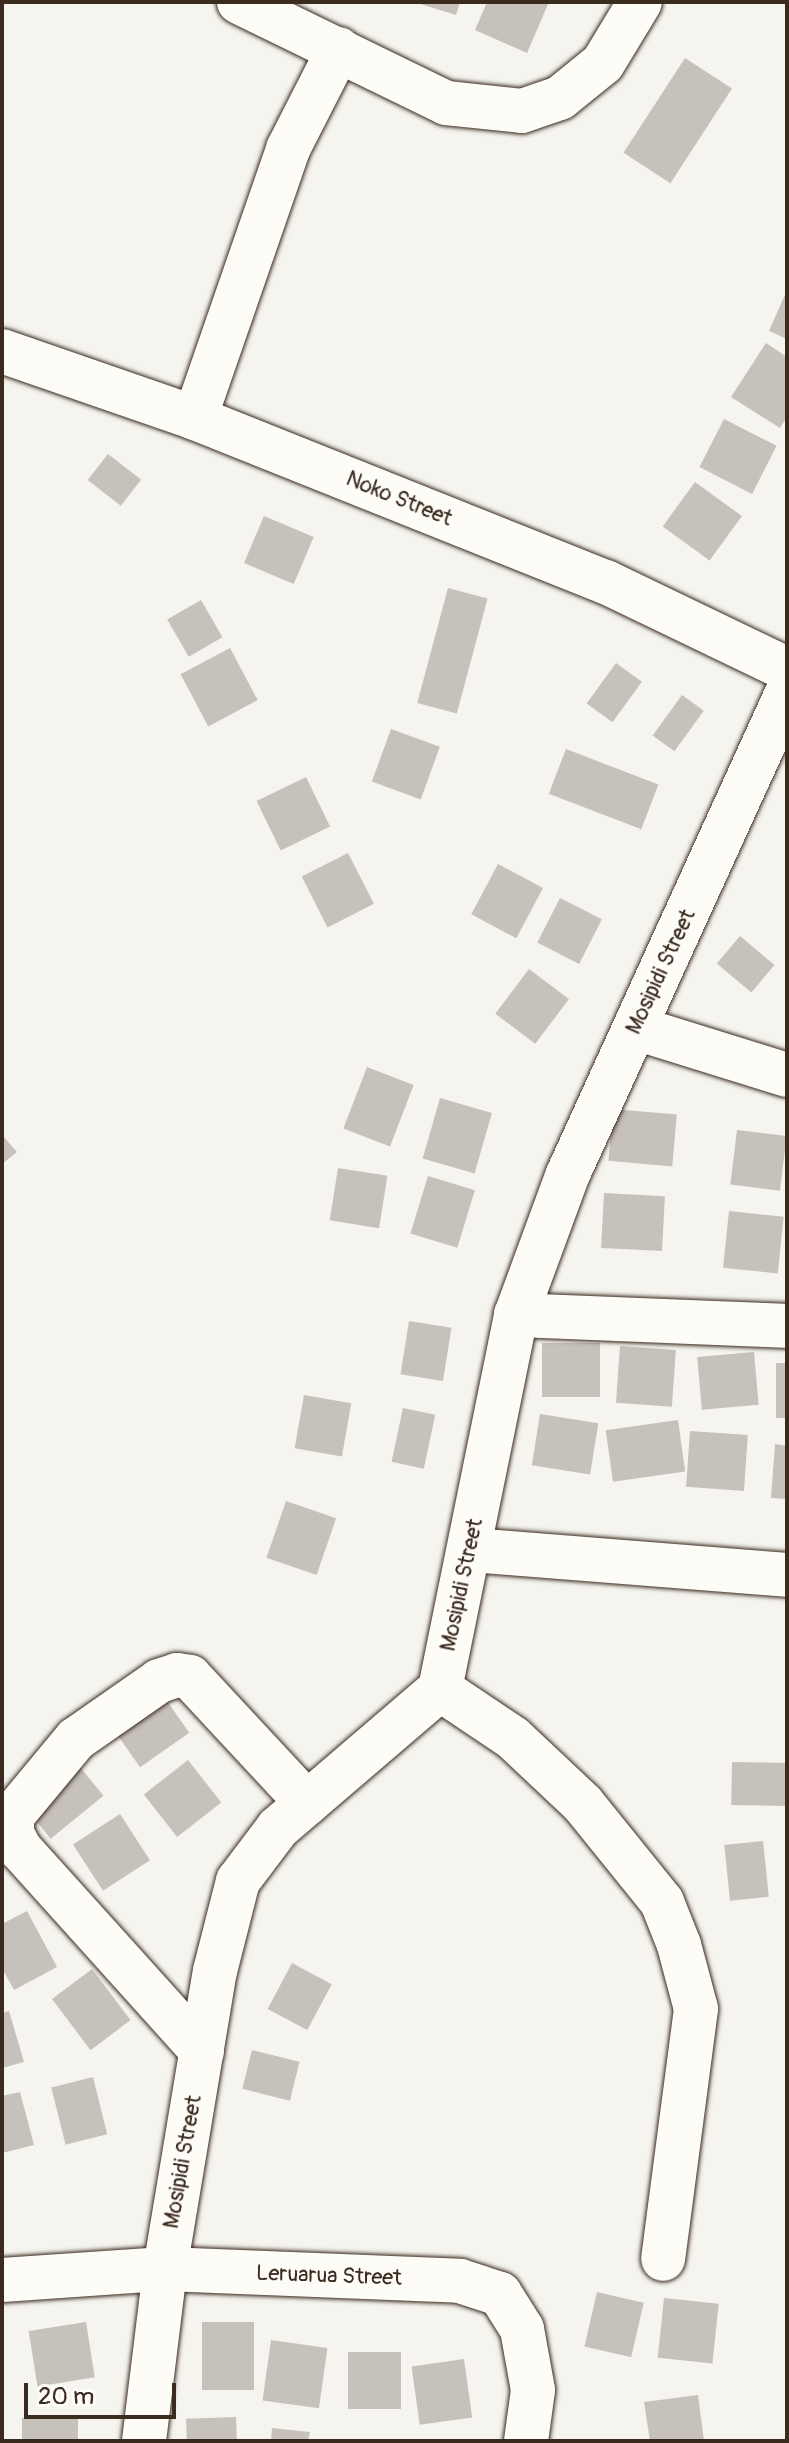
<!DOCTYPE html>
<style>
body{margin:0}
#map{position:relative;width:789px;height:2443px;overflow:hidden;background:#f5f4ee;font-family:Pangolin,sans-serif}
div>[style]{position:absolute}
.building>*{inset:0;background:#c7c1bb;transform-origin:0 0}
.roads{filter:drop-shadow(0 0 2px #3b2a1e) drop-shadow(0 0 2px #3b2a1e)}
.minor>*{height:44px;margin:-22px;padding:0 22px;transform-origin:22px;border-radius:22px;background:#fdfcf7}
span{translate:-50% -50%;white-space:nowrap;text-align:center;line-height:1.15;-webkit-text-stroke:7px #fdfcf7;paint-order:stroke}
.street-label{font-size:22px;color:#3b2a1e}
.frame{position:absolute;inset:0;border:4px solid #3b2a1e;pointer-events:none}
.scale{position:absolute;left:24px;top:2383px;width:152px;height:36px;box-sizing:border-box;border:4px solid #3b2a1e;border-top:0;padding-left:10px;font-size:24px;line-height:28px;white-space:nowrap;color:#3b2a1e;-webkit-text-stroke:6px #fdfcf7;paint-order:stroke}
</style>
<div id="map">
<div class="building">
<div style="clip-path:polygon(414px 2px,460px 2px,456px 15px)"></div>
<div style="clip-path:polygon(487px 2px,549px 2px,527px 53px,475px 30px)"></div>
<div style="left:685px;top:58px;width:56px;height:113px;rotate:33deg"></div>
<div style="clip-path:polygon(787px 290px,787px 339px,769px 331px)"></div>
<div style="clip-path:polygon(766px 343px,787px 357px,787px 417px,780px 428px,731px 397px)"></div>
<div style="left:724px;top:419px;width:59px;height:54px;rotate:27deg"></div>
<div style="left:108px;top:454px;width:42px;height:33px;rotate:38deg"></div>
<div style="left:695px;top:482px;width:58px;height:55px;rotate:36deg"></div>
<div style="left:264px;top:516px;width:54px;height:51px;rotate:23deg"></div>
<div style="left:448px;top:588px;width:41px;height:119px;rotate:15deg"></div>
<div style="left:201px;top:600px;width:43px;height:39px;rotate:60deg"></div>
<div style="left:230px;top:648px;width:59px;height:56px;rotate:62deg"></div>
<div style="left:616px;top:663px;width:32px;height:50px;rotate:36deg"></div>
<div style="left:682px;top:695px;width:27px;height:50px;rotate:36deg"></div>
<div style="left:391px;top:729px;width:52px;height:56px;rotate:20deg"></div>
<div style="left:566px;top:749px;width:99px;height:48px;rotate:21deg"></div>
<div style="left:306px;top:777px;width:55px;height:55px;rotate:64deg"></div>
<div style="left:348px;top:853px;width:57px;height:52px;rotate:63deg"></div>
<div style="left:498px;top:864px;width:51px;height:57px;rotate:28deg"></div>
<div style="left:560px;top:898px;width:47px;height:50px;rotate:27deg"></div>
<div style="left:740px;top:936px;width:45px;height:36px;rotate:40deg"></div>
<div style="left:529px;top:969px;width:50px;height:56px;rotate:37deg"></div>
<div style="left:367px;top:1067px;width:50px;height:66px;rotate:21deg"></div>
<div style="left:440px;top:1098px;width:54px;height:63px;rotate:16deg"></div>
<div style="left:613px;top:1109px;width:64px;height:52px;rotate:5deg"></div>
<div style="left:737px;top:1130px;width:50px;height:55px;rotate:7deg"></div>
<div style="clip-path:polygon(2px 1135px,17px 1152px,2px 1164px)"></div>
<div style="left:338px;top:1168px;width:50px;height:53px;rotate:9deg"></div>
<div style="left:428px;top:1176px;width:49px;height:60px;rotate:17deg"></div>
<div style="left:604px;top:1193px;width:61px;height:55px;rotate:3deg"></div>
<div style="left:729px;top:1211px;width:55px;height:57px;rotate:6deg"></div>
<div style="left:409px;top:1321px;width:43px;height:54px;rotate:9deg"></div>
<div style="left:542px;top:1343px;width:58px;height:54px"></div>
<div style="left:620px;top:1346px;width:56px;height:57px;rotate:4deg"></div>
<div style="left:754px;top:1352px;width:53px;height:57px;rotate:85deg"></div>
<div style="left:787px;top:1363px;width:55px;height:11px;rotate:90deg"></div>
<div style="left:304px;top:1395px;width:48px;height:54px;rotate:10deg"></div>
<div style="left:403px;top:1408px;width:33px;height:55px;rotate:12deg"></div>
<div style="left:540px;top:1414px;width:59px;height:52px;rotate:9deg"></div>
<div style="left:678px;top:1420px;width:52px;height:73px;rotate:82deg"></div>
<div style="left:690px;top:1431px;width:58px;height:56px;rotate:4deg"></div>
<div style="clip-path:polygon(775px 1444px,787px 1446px,787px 1499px,771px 1498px)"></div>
<div style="left:286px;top:1501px;width:53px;height:60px;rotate:19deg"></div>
<div style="left:160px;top:1691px;width:51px;height:60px;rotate:55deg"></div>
<div style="left:72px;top:1757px;width:50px;height:68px;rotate:51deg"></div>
<div style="left:188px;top:1760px;width:54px;height:56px;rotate:52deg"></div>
<div style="left:732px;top:1762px;width:55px;height:43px;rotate:1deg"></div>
<div style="left:120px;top:1814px;width:55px;height:56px;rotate:57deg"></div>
<div style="left:763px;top:1841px;width:56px;height:39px;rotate:84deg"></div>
<div style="clip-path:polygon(27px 1911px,57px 1967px,14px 1990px,2px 1968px,2px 1924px)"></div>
<div style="left:292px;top:1963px;width:45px;height:52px;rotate:28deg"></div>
<div style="left:92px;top:1969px;width:64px;height:50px;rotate:53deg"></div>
<div style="clip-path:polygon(9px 2011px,24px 2062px,2px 2068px,2px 2013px)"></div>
<div style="left:252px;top:2050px;width:49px;height:40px;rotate:14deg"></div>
<div style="left:93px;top:2077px;width:59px;height:43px;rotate:76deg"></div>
<div style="clip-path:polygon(20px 2092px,34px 2145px,2px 2153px,2px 2096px)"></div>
<div style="left:597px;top:2292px;width:48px;height:56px;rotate:13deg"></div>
<div style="left:664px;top:2298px;width:55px;height:60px;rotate:6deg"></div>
<div style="left:86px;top:2322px;width:56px;height:58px;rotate:81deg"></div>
<div style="left:202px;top:2322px;width:52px;height:68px"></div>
<div style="left:271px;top:2340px;width:57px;height:61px;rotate:8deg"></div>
<div style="left:348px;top:2352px;width:53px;height:57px"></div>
<div style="left:464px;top:2359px;width:59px;height:53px;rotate:82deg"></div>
<div style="clip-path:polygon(698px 2395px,704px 2441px,650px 2441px,644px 2402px)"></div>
<div style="left:236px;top:2417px;width:24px;height:50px;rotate:88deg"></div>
<div style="left:22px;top:2418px;width:56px;height:23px"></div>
<div style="clip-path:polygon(272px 2428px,310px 2432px,308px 2441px,271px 2441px)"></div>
</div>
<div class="roads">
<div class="minor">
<div style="left:239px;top:2px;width:230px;rotate:26deg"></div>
<div style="left:446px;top:103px;width:76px;rotate:6deg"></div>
<div style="left:522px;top:111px;width:40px;rotate:-18.9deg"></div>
<div style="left:560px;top:98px;width:55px;rotate:-39.1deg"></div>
<div style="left:603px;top:63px;width:71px;rotate:-58.8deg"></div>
<div style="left:2px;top:351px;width:204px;rotate:19.1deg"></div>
<div style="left:195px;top:418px;width:443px;rotate:21.8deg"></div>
<div style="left:606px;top:582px;width:201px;rotate:25.7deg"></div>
<div style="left:195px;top:418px;width:285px;rotate:-70.9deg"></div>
<div style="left:288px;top:149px;width:112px;rotate:-63deg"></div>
<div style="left:636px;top:1028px;width:158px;rotate:17.3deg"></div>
<div style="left:516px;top:1315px;width:271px;rotate:2.3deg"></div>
<div style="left:471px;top:1550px;width:317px;rotate:4.5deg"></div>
<div style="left:440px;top:1689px;width:88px;rotate:33.9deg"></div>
<div style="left:513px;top:1738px;width:96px;rotate:43.3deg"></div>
<div style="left:583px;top:1804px;width:126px;rotate:51.1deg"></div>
<div style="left:662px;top:1902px;width:46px;rotate:68.4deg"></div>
<div style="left:679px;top:1945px;width:66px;rotate:75.1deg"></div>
<div style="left:696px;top:2009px;width:252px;rotate:97.5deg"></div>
<div style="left:202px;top:2051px;width:272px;rotate:-132deg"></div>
<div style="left:20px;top:1849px;width:18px;rotate:-117deg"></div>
<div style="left:12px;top:1833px;width:17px;rotate:-90deg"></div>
<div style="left:12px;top:1816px;width:100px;rotate:-50.3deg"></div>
<div style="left:76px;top:1739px;width:101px;rotate:-34.9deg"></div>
<div style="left:159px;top:1681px;width:19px;rotate:-18deg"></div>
<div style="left:177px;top:1675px;width:13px;rotate:9deg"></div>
<div style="left:190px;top:1677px;width:172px;rotate:47.1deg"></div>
<div style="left:2px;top:2280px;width:163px;rotate:-3.9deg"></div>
<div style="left:165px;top:2269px;width:295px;rotate:2.3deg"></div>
<div style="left:460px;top:2281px;width:42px;rotate:18deg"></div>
<div style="left:500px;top:2294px;width:41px;rotate:57.8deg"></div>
<div style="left:522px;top:2329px;width:62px;rotate:79.8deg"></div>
<div style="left:533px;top:2390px;width:51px;rotate:97.8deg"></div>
<div style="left:144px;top:2441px;width:173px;rotate:-83deg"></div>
<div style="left:165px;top:2269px;width:302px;rotate:-80.5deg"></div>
<div style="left:215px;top:1971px;width:93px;rotate:-75.7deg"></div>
<div style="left:238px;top:1881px;width:66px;rotate:-53deg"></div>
<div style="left:278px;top:1828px;width:213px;rotate:-40.6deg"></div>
<div style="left:440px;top:1689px;width:382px;rotate:-78.5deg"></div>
<div style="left:516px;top:1315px;width:150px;rotate:-69.8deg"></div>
<div style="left:568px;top:1174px;width:529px;rotate:-65.52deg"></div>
</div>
</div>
<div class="street-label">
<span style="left:399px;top:499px;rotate:22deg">Noko Street</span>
<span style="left:661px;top:972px;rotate:-65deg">Mosipidi Street</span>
<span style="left:462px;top:1585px;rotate:-78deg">Mosipidi Street</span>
<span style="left:183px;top:2162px;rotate:-80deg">Mosipidi Street</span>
<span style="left:329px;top:2276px;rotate:2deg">Leruarua Street</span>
</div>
<div class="frame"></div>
<div class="scale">20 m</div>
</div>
